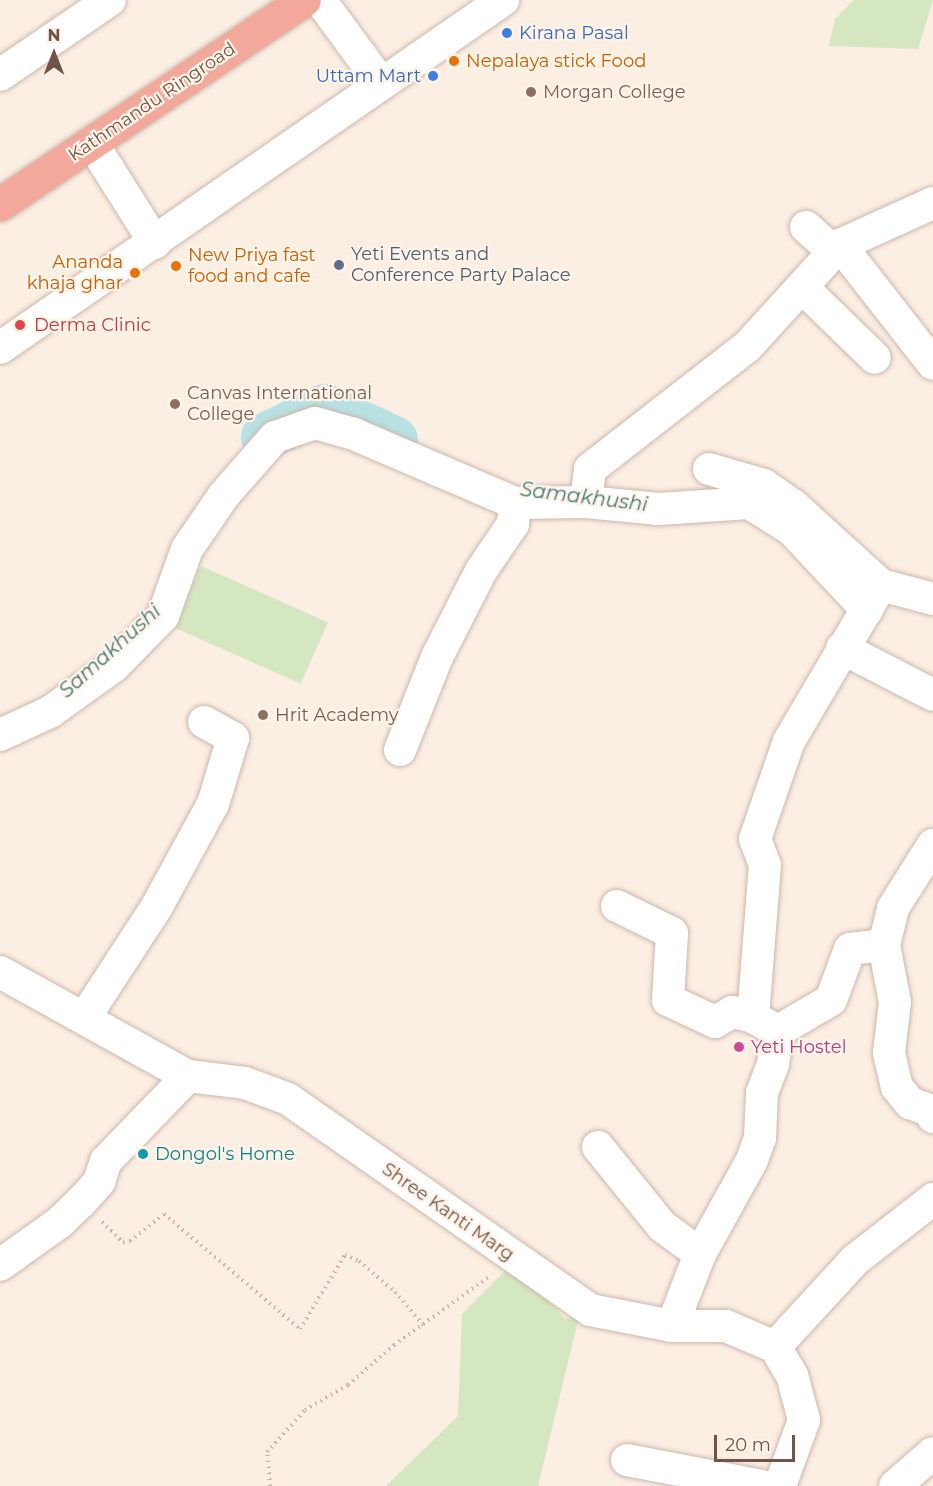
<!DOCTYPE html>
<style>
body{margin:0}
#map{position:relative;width:933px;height:1486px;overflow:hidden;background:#fbeee2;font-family:Montserrat,sans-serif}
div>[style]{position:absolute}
.green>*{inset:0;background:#d5e7c1;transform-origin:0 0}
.river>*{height:48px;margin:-24px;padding:0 24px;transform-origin:24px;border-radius:24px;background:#b8e1e3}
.path>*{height:4px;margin-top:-2px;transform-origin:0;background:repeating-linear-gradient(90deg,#d3ad9e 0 1.5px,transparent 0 6px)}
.roads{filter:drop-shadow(0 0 2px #cdb7ac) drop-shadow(0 0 2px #cdb7ac)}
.minor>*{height:32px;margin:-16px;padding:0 16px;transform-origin:16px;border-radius:16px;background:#fff}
.highway>*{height:33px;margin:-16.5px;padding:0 16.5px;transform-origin:16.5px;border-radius:16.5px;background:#f2a89b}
.dots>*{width:16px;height:16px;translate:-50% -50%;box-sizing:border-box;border:3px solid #fef3e7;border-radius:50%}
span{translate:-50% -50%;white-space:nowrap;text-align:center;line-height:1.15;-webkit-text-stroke:4.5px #fef3e7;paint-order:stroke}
.shop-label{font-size:18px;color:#366cbe}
.left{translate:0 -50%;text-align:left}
.right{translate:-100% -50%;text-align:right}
.food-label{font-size:18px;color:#c56008}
.education-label{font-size:18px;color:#785e54}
.street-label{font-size:18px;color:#70534a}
.service-label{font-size:18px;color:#4e5e75}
.health-label{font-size:18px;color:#be3a42}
.hotel-label{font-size:18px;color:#b23c85}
.culture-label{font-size:18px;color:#0d838f}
.water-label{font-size:20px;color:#42797c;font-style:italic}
.north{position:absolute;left:24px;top:24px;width:60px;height:60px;-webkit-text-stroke:4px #fef3e7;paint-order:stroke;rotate:0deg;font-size:16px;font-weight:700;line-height:24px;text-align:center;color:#70534a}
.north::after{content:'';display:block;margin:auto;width:21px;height:27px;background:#70534a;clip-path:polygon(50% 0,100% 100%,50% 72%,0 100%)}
.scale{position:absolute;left:714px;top:1435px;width:81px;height:27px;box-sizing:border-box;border:3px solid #70534a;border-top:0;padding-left:8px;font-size:18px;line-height:21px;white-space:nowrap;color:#70534a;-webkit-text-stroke:4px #fef3e7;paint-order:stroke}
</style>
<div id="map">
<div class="green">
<div style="clip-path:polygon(854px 0,933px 0,918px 49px,829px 46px,835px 19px)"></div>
<div style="left:201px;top:566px;width:139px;height:67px;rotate:24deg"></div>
<div style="clip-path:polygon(514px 1262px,565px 1319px,579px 1317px,538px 1486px,386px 1486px,458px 1416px,462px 1314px)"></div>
</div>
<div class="river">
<div style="left:265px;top:437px;width:67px;rotate:-25.8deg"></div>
<div style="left:325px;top:408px;width:76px;rotate:24.9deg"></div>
</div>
<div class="path">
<div style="left:102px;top:1222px;width:29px;rotate:44deg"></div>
<div style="left:123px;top:1242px;width:7px;rotate:-8deg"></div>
<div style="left:130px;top:1241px;width:43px;rotate:-38.5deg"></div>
<div style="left:164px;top:1214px;width:178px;rotate:40.2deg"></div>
<div style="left:300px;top:1329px;width:87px;rotate:-58.7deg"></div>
<div style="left:345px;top:1255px;width:15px;rotate:23deg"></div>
<div style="left:359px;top:1261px;width:48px;rotate:40.7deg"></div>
<div style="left:395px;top:1292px;width:45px;rotate:49.5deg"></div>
<div style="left:270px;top:1486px;width:34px;rotate:-95deg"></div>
<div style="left:267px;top:1452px;width:57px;rotate:-47.9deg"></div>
<div style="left:305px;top:1410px;width:50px;rotate:-30.2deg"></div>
<div style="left:348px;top:1385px;width:61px;rotate:-41deg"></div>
<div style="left:394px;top:1345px;width:118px;rotate:-35.7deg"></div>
</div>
<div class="roads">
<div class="minor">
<div style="left:320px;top:0;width:103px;rotate:53.7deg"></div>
<div style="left:0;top:75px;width:133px;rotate:-34.3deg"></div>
<div style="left:92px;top:143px;width:118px;rotate:57.8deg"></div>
<div style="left:806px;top:227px;width:38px;rotate:42deg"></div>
<div style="left:840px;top:245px;width:151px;rotate:52deg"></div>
<div style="left:803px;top:288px;width:100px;rotate:44.2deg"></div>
<div style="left:0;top:348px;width:612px;rotate:-34.68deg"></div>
<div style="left:709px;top:469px;width:57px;rotate:16.2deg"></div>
<div style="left:764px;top:485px;width:37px;rotate:35deg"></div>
<div style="left:794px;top:506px;width:118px;rotate:42.2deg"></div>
<div style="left:881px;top:585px;width:54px;rotate:15.1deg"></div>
<div style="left:586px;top:502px;width:33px;rotate:-83deg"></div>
<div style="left:590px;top:469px;width:200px;rotate:-37.9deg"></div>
<div style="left:748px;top:346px;width:137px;rotate:-47.7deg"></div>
<div style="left:840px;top:245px;width:102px;rotate:-24.3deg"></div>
<div style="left:842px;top:648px;width:102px;rotate:27.3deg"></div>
<div style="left:0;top:735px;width:55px;rotate:-24.7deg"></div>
<div style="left:50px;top:712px;width:79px;rotate:-35.7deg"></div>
<div style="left:114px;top:666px;width:70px;rotate:-45.6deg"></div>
<div style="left:163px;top:616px;width:71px;rotate:-70.3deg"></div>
<div style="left:187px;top:549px;width:65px;rotate:-55.6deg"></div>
<div style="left:224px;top:495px;width:77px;rotate:-48.7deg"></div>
<div style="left:275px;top:437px;width:42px;rotate:-19.3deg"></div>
<div style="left:315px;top:423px;width:41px;rotate:15.8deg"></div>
<div style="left:354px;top:434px;width:175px;rotate:23.2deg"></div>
<div style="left:400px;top:750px;width:100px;rotate:-68.3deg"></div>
<div style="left:437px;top:657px;width:97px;rotate:-62.9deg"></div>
<div style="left:481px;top:571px;width:57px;rotate:-55.8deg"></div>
<div style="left:513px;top:524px;width:21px;rotate:-85deg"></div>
<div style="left:515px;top:503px;width:71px;rotate:-0.8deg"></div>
<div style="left:586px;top:502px;width:73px;rotate:5.5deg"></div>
<div style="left:659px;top:509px;width:90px;rotate:-3.8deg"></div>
<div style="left:749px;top:503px;width:49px;rotate:31.8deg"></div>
<div style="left:791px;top:529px;width:111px;rotate:46.8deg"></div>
<div style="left:617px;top:906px;width:61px;rotate:26.1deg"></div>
<div style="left:672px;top:933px;width:67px;rotate:93.4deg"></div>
<div style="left:668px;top:1000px;width:52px;rotate:25.1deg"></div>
<div style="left:715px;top:1022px;width:20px;rotate:-30deg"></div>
<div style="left:732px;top:1012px;width:22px;rotate:13deg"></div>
<div style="left:884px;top:945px;width:58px;rotate:79.1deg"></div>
<div style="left:895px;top:1002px;width:51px;rotate:96.7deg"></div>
<div style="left:889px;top:1053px;width:35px;rotate:77deg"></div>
<div style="left:897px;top:1087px;width:21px;rotate:51deg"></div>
<div style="left:910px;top:1103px;width:20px;rotate:20deg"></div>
<div style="left:929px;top:1110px;width:8px;rotate:60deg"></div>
<div style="left:0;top:972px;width:215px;rotate:29deg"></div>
<div style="left:188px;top:1076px;width:57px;rotate:7deg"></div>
<div style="left:245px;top:1083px;width:46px;rotate:20.4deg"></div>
<div style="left:288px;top:1099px;width:368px;rotate:34.9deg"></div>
<div style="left:590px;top:1310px;width:84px;rotate:11deg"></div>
<div style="left:672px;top:1326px;width:54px"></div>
<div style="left:726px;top:1326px;width:53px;rotate:23.2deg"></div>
<div style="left:775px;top:1347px;width:33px;rotate:59deg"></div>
<div style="left:792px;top:1375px;width:47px;rotate:75.1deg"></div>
<div style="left:804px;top:1420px;width:70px;rotate:110deg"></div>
<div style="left:85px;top:1017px;width:130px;rotate:-56.9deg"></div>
<div style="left:156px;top:908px;width:119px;rotate:-61.3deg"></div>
<div style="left:213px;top:804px;width:69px;rotate:-73.1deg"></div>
<div style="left:233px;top:738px;width:33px;rotate:-151deg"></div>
<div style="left:778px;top:1031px;width:61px;rotate:-30.3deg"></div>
<div style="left:831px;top:1000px;width:54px;rotate:-69.6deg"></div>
<div style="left:850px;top:949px;width:34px;rotate:-7deg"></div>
<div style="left:884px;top:945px;width:38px;rotate:-76deg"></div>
<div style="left:893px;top:908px;width:75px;rotate:-57.6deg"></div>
<div style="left:598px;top:1147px;width:102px;rotate:51deg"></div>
<div style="left:662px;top:1226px;width:47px;rotate:36.4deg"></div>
<div style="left:0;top:1265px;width:74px;rotate:-35.6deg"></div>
<div style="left:60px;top:1222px;width:29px;rotate:-44deg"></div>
<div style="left:81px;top:1202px;width:27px;rotate:-48deg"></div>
<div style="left:99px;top:1182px;width:22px;rotate:-72deg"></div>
<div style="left:106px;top:1161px;width:118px;rotate:-46deg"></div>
<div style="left:672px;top:1326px;width:77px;rotate:-68.7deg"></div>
<div style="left:700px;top:1254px;width:107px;rotate:-61deg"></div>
<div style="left:752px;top:1160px;width:23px;rotate:-70deg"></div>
<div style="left:760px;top:1138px;width:45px;rotate:-87.5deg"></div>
<div style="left:762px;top:1093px;width:31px;rotate:-69deg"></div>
<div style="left:773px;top:1064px;width:33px;rotate:-81deg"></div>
<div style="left:778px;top:1031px;width:29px;rotate:-151deg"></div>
<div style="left:753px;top:1017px;width:152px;rotate:-85.5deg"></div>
<div style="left:765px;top:865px;width:28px;rotate:-111deg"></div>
<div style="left:755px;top:839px;width:104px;rotate:-70.9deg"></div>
<div style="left:789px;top:741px;width:181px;rotate:-59.5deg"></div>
<div style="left:775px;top:1347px;width:118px;rotate:-47.4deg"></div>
<div style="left:855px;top:1260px;width:99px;rotate:-38deg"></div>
<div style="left:627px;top:1460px;width:137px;rotate:10.9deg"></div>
<div style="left:895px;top:1486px;width:50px;rotate:-41deg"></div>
</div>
<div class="highway">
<div style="left:0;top:204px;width:366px;rotate:-33.9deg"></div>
</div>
</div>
<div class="dots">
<div style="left:507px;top:33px;background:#3f7fe0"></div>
<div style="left:454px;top:61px;background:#e8710a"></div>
<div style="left:433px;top:76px;background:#3f7fe0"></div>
<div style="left:531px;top:92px;background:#8d6e63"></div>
<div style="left:339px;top:265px;background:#5c6f8a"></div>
<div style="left:176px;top:266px;background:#e8710a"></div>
<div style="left:135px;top:273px;background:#e8710a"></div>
<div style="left:20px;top:325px;background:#e0444e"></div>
<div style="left:175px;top:404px;background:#8d6e63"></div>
<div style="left:263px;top:715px;background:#8d6e63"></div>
<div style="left:739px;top:1047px;background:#d1479c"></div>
<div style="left:143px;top:1154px;background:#0f9aa8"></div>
</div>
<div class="shop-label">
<span class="left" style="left:519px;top:33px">Kirana Pasal</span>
<span class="right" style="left:421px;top:76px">Uttam Mart</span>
</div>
<div class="food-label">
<span class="left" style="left:466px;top:61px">Nepalaya stick Food</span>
<span class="left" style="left:188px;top:266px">New Priya fast<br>food and cafe</span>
<span class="right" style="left:123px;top:273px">Ananda<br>khaja ghar</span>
</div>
<div class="education-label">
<span class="left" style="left:543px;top:92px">Morgan College</span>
<span class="left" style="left:187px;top:404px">Canvas International<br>College</span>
<span class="left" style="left:275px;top:715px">Hrit Academy</span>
</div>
<div class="street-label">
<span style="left:152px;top:102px;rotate:-34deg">Kathmandu Ringroad</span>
<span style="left:448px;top:1212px;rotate:35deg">Shree Kanti Marg</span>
</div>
<div class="service-label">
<span class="left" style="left:351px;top:265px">Yeti Events and<br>Conference Party Palace</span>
</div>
<div class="health-label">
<span class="left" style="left:34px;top:325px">Derma Clinic</span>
</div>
<div class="hotel-label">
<span class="left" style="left:751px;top:1047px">Yeti Hostel</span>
</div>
<div class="culture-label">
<span class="left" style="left:155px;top:1154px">Dongol's Home</span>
</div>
<div class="water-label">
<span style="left:584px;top:497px;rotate:7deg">Samakhushi</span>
<span style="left:110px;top:651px;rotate:-42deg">Samakhushi</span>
</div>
<div class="north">N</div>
<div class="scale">20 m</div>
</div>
